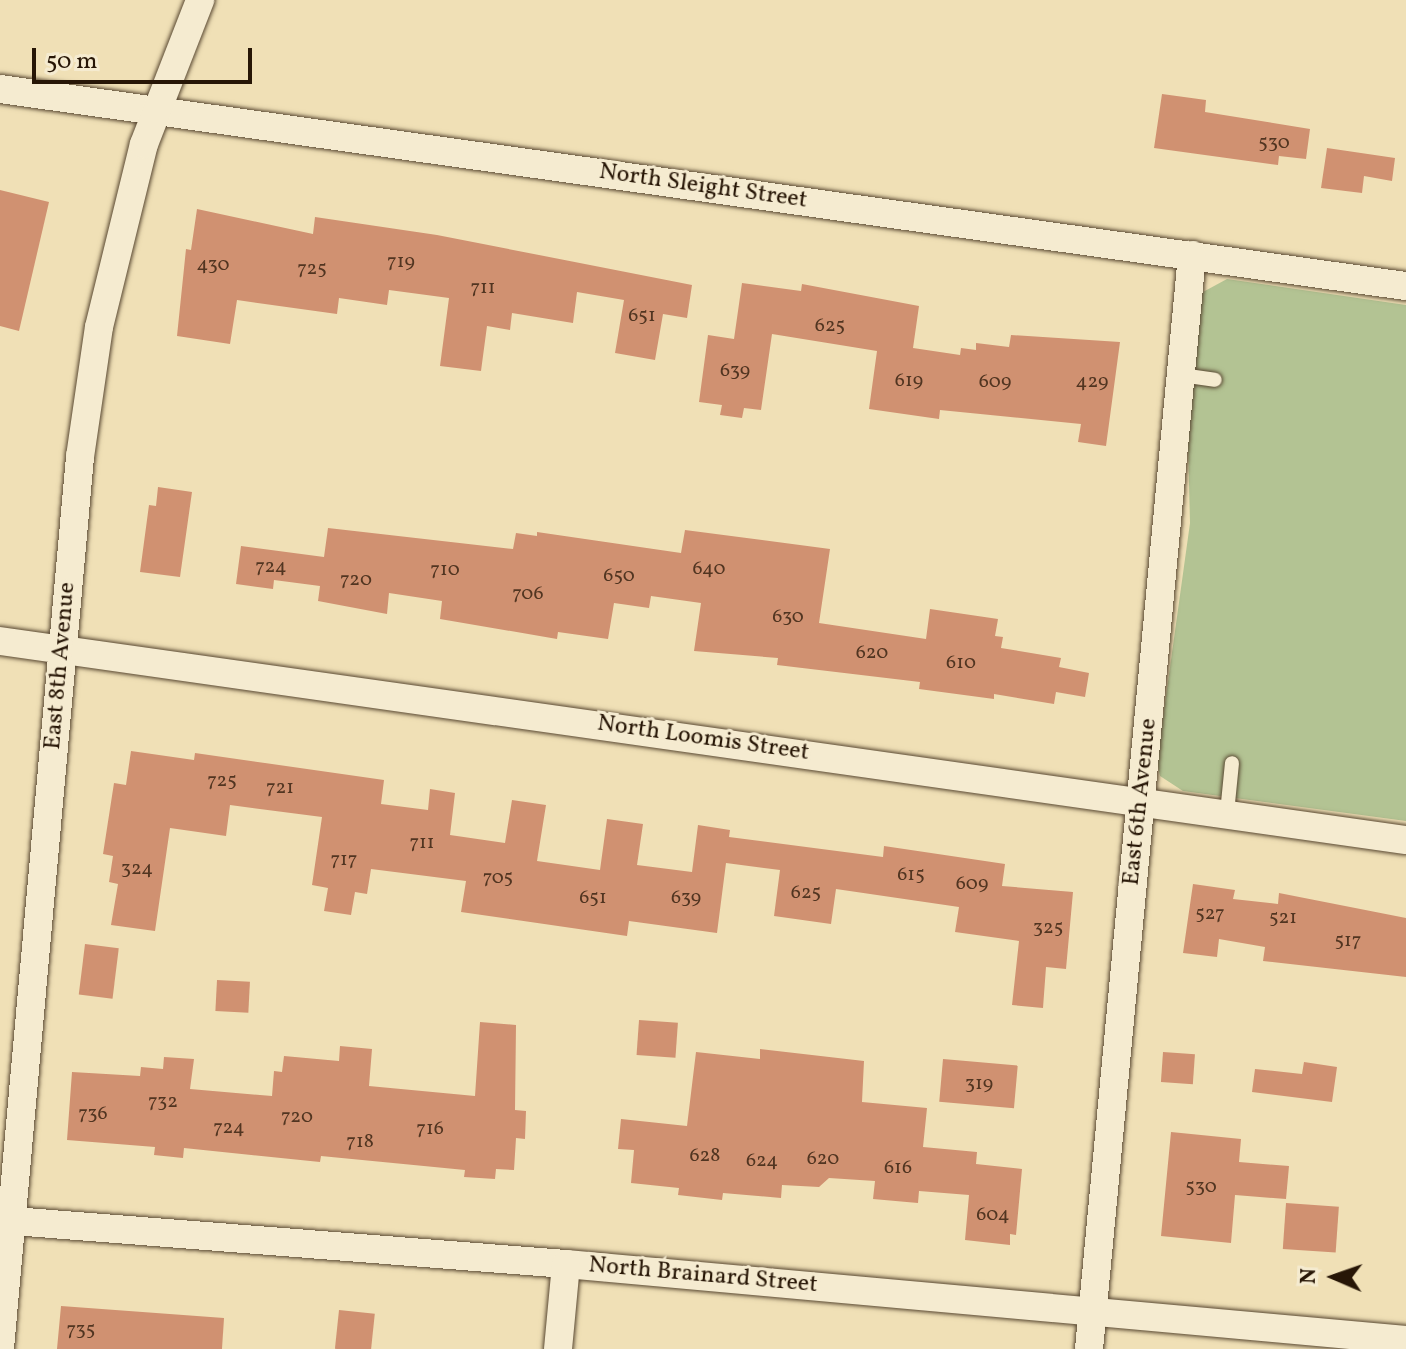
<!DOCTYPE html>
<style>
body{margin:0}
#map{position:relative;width:1406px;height:1349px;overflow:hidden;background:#f0e0b6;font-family:Vollkorn,serif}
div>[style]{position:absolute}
.green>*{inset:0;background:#b3c393}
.building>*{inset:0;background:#d09171;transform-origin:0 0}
.roads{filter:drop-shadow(0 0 2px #594832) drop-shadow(0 0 2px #594832)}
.lane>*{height:14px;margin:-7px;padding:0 7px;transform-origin:7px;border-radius:7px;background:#f5ebd0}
.street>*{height:28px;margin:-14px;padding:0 14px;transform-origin:14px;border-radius:14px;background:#f5ebd0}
span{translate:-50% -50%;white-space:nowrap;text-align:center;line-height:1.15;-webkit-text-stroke:6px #f5ebd0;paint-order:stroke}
.number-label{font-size:20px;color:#513521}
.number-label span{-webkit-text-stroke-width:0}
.street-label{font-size:24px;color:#271606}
.north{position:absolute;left:1294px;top:1237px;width:80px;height:80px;-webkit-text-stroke:6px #f5ebd0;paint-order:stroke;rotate:272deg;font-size:22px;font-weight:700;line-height:32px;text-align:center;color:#271606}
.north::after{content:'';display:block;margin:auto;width:28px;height:36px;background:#271606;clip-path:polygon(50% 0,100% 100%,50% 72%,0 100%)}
.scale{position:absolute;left:32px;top:48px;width:220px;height:36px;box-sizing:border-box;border:4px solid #271606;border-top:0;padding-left:10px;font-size:24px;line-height:28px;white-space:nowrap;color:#271606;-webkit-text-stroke:6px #f5ebd0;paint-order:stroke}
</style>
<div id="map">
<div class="green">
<div style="clip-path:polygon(1227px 279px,1406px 305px,1406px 821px,1183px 791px,1160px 776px,1157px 761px,1190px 523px,1188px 445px,1199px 305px,1203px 292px)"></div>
</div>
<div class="building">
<div style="clip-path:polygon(1162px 94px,1206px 100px,1205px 112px,1310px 129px,1306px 159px,1279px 156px,1278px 165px,1154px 148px)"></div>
<div style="clip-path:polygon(1327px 148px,1395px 158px,1392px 181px,1364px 176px,1362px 193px,1321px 188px)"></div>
<div style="clip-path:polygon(0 190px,49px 202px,19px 331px,0 326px)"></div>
<div style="clip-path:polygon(197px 209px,313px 234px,315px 217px,437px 235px,692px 285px,687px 318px,663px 314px,655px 360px,615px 353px,624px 300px,577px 292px,573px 323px,512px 313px,510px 330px,487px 326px,481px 371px,440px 366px,449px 298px,389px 290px,387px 305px,339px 298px,337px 314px,237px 300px,230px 344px,177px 336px,186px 249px,191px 250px)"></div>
<div style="clip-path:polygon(742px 283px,801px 291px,802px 284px,919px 306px,913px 348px,960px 355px,961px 348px,976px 350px,976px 343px,1009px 347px,1011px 335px,1120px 342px,1106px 446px,1078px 442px,1081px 424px,940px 410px,939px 419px,869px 409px,877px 351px,772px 334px,761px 410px,744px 408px,742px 418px,720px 415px,722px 405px,699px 402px,708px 335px,734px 339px)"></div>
<div style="clip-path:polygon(158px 487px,192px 492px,180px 577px,140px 572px,149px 505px,156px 506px)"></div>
<div style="clip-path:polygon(328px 528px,513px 549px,516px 533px,537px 536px,537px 532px,681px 553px,685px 530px,830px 549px,819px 623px,926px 639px,930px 609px,998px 619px,995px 636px,1003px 637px,1001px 648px,1061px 658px,1059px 667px,1089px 673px,1085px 697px,1056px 692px,1054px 704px,994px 694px,994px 699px,919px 689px,920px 682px,777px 665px,778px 658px,694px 651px,701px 603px,651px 596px,649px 608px,614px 603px,608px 639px,558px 632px,557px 639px,440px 619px,442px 601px,389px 593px,387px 614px,318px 601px,320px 586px,274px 580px,273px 589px,236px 584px,241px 546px,324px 557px)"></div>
<div style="clip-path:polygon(131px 751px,194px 760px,195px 753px,384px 780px,381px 804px,428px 810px,430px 789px,455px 793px,450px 835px,505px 843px,512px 800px,546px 805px,537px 861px,600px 870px,607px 819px,643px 824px,637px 865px,692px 872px,698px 825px,730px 830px,729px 837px,883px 857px,884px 846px,1005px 864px,1002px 886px,1073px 892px,1066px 969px,1046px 967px,1043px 1008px,1012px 1005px,1019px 941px,955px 932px,959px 907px,836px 889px,831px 924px,774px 916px,780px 870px,726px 863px,717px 933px,629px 921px,627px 936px,461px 912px,466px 881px,371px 869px,367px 894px,355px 892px,351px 915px,324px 911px,328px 888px,312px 885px,322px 817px,230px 805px,226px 836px,170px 828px,155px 931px,111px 925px,118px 884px,109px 882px,113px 856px,103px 854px,114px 783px,126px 785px)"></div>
<div style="clip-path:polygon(1193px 884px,1235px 890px,1233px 899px,1278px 904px,1279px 893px,1406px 918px,1406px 977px,1263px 961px,1265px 947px,1219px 939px,1217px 957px,1183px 953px)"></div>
<div style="left:85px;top:944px;width:34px;height:51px;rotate:7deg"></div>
<div style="left:217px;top:980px;width:33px;height:31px;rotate:3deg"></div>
<div style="left:639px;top:1020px;width:39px;height:35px;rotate:4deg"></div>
<div style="clip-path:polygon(480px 1022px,516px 1025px,515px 1110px,526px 1111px,525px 1139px,516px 1138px,514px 1170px,496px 1169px,495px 1179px,464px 1177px,465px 1170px,321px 1156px,320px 1162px,184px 1148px,183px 1158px,154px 1155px,155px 1147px,67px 1140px,72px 1072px,140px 1076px,141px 1067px,163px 1069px,164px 1057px,194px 1059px,190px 1089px,272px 1096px,274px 1071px,282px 1072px,284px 1056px,339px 1061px,340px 1046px,372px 1049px,369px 1086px,475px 1096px)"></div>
<div style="clip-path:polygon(760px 1049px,864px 1061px,862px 1102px,927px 1108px,923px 1147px,977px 1152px,976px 1164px,1022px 1169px,1016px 1235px,1010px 1234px,1010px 1245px,965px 1240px,969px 1195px,919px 1191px,918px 1203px,873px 1199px,875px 1181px,829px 1178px,819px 1187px,782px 1185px,781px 1198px,723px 1193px,722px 1200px,678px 1195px,679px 1188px,631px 1183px,634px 1150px,618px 1149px,621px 1119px,687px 1126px,696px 1052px,760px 1059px)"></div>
<div style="left:1163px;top:1052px;width:32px;height:30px;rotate:4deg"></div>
<div style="left:943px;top:1059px;width:75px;height:43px;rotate:5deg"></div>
<div style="clip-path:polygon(1304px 1062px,1337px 1067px,1332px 1102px,1252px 1092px,1255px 1069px,1302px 1074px)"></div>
<div style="clip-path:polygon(1171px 1132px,1241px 1139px,1239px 1162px,1289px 1166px,1286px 1199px,1235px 1195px,1231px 1243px,1161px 1236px)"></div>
<div style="left:1286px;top:1203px;width:53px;height:46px;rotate:4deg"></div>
<div style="clip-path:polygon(61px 1306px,224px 1318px,222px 1349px,57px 1349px)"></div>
<div style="left:339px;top:1310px;width:36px;height:39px;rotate:6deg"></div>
</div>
<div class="roads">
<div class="lane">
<div style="left:1181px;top:375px;width:34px;rotate:8deg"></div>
<div style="left:1227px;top:813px;width:50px;rotate:-84.3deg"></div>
</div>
<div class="street">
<div style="left:0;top:89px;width:1420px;rotate:7.98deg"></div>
<div style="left:0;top:641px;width:1420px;rotate:8.06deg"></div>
<div style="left:0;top:1220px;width:568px;rotate:4.45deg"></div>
<div style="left:566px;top:1264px;width:843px;rotate:5.17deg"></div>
<div style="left:0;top:1348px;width:895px;rotate:-84.87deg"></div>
<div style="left:80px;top:457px;width:131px;rotate:-81.7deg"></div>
<div style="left:99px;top:327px;width:188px;rotate:-76.2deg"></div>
<div style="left:144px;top:144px;width:155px;rotate:-68.7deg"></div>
<div style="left:558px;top:1349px;width:85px;rotate:-84.6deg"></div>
<div style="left:1089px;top:1349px;width:1099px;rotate:-84.62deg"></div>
</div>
</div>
<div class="number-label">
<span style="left:1274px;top:143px">530</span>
<span style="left:401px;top:262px">719</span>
<span style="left:213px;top:265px">430</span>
<span style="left:312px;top:269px">725</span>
<span style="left:483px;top:288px">711</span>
<span style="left:642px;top:316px">651</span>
<span style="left:830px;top:326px">625</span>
<span style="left:735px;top:371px">639</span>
<span style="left:909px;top:381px">619</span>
<span style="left:995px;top:382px">609</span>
<span style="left:1092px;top:382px">429</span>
<span style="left:271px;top:567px">724</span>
<span style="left:709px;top:569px">640</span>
<span style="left:445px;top:570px">710</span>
<span style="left:619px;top:576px">650</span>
<span style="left:356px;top:580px">720</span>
<span style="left:528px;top:594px">706</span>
<span style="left:788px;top:617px">630</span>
<span style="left:872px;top:653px">620</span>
<span style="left:961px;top:663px">610</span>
<span style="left:222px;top:781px">725</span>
<span style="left:280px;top:788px">721</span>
<span style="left:422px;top:843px">711</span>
<span style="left:344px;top:860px">717</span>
<span style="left:137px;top:869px">324</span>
<span style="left:911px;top:875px">615</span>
<span style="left:498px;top:878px">705</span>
<span style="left:972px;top:884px">609</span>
<span style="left:806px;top:893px">625</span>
<span style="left:593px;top:898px">651</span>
<span style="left:686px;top:898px">639</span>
<span style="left:1210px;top:914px">527</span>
<span style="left:1283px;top:918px">521</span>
<span style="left:1048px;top:928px">325</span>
<span style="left:1348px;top:941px">517</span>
<span style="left:979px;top:1084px">319</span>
<span style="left:163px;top:1102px">732</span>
<span style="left:93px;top:1114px">736</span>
<span style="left:297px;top:1117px">720</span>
<span style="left:229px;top:1128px">724</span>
<span style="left:430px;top:1129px">716</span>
<span style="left:360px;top:1142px">718</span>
<span style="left:705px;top:1156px">628</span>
<span style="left:823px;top:1159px">620</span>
<span style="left:762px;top:1161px">624</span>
<span style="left:898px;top:1168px">616</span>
<span style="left:1201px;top:1187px">530</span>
<span style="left:993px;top:1215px">604</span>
<span style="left:81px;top:1330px">735</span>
</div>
<div class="street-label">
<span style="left:703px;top:187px;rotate:8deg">North Sleight Street</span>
<span style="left:61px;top:666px;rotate:-85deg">East 8th Avenue</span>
<span style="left:703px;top:739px;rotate:8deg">North Loomis Street</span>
<span style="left:1141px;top:802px;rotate:-84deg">East 6th Avenue</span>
<span style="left:703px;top:1276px;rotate:5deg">North Brainard Street</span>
</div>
<div class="north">N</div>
<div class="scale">50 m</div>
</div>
